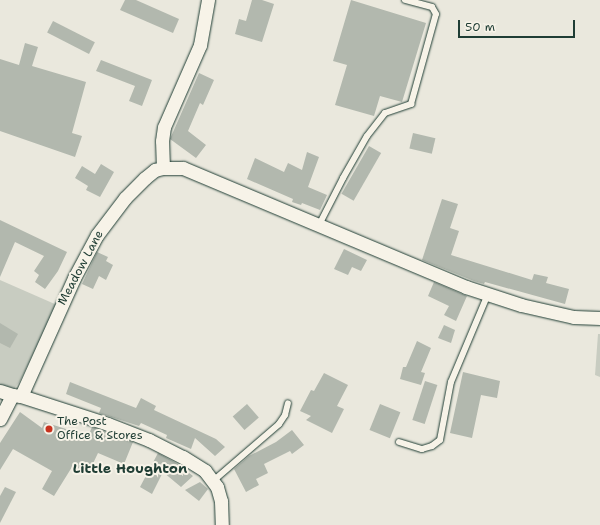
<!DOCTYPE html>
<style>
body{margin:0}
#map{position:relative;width:600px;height:525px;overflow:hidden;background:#eae8dd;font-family:"Shantell Sans",sans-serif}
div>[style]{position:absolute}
.green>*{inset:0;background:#c8ccc1}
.building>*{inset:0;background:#b2b8ae;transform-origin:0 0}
.roads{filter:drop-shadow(0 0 1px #1f3d34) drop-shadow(0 0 1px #1f3d34)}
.service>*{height:6px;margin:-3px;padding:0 3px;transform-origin:3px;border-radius:3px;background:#f7f3e8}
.minor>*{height:13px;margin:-6.5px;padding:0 6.5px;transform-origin:6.5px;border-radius:6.5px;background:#f7f3e8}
.dots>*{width:11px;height:11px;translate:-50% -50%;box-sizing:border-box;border:2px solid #f7f3e8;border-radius:50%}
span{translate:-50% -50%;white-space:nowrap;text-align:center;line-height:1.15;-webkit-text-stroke:4px #f7f3e8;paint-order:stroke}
.street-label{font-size:12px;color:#1f3d34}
.poi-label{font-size:12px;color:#1f3d34}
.left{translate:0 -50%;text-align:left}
.quarter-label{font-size:14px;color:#1f3d34;font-weight:700}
.scale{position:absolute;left:458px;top:20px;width:117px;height:18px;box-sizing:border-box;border:2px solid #1f3d34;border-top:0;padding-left:5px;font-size:12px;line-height:14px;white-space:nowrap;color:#1f3d34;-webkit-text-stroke:3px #f7f3e8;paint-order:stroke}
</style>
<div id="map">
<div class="green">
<div style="clip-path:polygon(0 280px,57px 305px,20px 381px,14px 389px,0 386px)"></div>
<div style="clip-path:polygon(598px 334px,600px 334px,600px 377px,595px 375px)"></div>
</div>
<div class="building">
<div style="clip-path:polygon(125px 0,136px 0,179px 19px,173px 33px,120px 10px)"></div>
<div style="clip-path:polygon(252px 0,262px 0,274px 4px,262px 42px,235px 34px,239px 19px,246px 21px)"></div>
<div style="clip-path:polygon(351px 0,426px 23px,402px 102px,380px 96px,374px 116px,335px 105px,347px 65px,333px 61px)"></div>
<div style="left:53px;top:21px;width:47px;height:13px;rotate:27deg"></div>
<div style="clip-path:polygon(25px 43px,38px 47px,32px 66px,86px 82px,72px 133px,82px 136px,75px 157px,0 131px,0 59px,19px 65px)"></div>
<div style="clip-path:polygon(101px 60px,152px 80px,142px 106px,129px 101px,135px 86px,96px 71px)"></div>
<div style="clip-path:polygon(199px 73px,214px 80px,203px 105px,200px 103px,188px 131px,206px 145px,196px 158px,170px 139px)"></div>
<div style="left:413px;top:133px;width:23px;height:16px;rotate:13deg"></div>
<div style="left:369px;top:146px;width:14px;height:55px;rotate:30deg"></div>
<div style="clip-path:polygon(307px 152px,319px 157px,308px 187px,327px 195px,320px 210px,302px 203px,301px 205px,292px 202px,293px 199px,247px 179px,255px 158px,284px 172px,288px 163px,302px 170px)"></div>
<div style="clip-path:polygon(101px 164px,114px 172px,100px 197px,86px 190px,88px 186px,75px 178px,82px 166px,95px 174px)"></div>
<div style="clip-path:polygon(442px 199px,458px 204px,450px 228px,459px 231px,451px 255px,532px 280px,534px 274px,548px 277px,546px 283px,569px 289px,565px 304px,485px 282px,484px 284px,474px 281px,422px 260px)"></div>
<div style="clip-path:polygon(0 220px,67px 252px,58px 271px,45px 289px,35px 282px,39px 275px,34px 271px,44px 256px,15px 242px,0 277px)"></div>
<div style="clip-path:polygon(344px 249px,367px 260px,361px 271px,352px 267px,348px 275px,334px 269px)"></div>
<div style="clip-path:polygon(97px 252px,108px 257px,106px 261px,113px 265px,106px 280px,99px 276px,93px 289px,82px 284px)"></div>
<div style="clip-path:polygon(434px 282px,467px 296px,456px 321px,444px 315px,449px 306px,428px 296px)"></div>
<div style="clip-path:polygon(0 323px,18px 334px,10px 348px,0 343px)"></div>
<div style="clip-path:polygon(444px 325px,455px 330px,451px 343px,438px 338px)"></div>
<div style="clip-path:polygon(417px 341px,431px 348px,421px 372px,425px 373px,421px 385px,400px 379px,403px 367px,406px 367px)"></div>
<div style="clip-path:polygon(463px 372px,500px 381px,497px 398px,481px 395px,472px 438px,450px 433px)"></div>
<div style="clip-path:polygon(324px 373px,348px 385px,337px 406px,344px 409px,332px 433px,306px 420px,311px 416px,300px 411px,311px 390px,314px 391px)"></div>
<div style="left:425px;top:381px;width:13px;height:41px;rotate:18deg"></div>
<div style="clip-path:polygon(70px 382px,136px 408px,141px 398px,156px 406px,154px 410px,216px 439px,225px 447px,215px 456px,195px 438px,191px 449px,166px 438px,167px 435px,141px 423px,139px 426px,99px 413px,101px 408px,66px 394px)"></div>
<div style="left:247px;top:404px;width:18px;height:19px;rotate:49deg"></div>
<div style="left:380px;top:404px;width:22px;height:28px;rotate:22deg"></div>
<div style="clip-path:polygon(20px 412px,42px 428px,44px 422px,88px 436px,92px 427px,133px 442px,124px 464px,98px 453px,88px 474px,72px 467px,54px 496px,42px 489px,52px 471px,13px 449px,0 470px,0 443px)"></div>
<div style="clip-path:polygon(292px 430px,304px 445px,292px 454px,290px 451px,264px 464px,268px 473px,256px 479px,259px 485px,246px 492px,234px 469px,249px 456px,276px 442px)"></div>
<div style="clip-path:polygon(158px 453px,176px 463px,193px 476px,181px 487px,163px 472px,152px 494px,140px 487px)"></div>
<div style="clip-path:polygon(200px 482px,208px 489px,199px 501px,185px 490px)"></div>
<div style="clip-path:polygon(5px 487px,16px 492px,0 523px,0 496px)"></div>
</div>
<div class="roads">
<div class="service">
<div style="left:319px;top:225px;width:53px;rotate:-62.9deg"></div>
<div style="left:343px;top:178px;width:48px;rotate:-60.3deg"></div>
<div style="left:367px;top:136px;width:29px;rotate:-52deg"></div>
<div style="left:385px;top:113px;width:28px;rotate:-19deg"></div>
<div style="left:411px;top:104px;width:93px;rotate:-74.5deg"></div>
<div style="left:436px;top:14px;width:8px;rotate:-120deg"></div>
<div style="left:432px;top:7px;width:28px;rotate:-165deg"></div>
<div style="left:399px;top:442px;width:24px;rotate:17deg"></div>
<div style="left:422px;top:449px;width:10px;rotate:-17deg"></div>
<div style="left:432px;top:446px;width:10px;rotate:-37deg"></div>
<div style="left:440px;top:440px;width:59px;rotate:-79.3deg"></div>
<div style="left:451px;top:382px;width:95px;rotate:-67.2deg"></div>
<div style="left:213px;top:481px;width:87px;rotate:-40.8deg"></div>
<div style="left:279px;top:424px;width:11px;rotate:-56deg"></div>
<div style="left:285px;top:415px;width:12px;rotate:-76deg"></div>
</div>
<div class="minor">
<div style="left:163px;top:168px;width:27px;rotate:-92deg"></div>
<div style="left:162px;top:141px;width:14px;rotate:-82deg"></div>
<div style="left:164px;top:127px;width:90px;rotate:-66.3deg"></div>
<div style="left:200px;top:45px;width:46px;rotate:-79.9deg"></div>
<div style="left:0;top:391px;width:13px;rotate:18deg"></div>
<div style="left:12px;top:395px;width:9px;rotate:6deg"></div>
<div style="left:21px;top:396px;width:91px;rotate:17.8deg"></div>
<div style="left:108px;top:424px;width:44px;rotate:21.3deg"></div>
<div style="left:149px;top:440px;width:38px;rotate:27deg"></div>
<div style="left:183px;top:457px;width:26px;rotate:32deg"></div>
<div style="left:205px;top:471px;width:20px;rotate:53deg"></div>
<div style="left:217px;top:487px;width:15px;rotate:74deg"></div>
<div style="left:221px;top:501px;width:24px;rotate:88deg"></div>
<div style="left:21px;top:396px;width:129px;rotate:-65.8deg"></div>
<div style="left:74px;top:278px;width:49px;rotate:-61.9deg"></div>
<div style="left:97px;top:235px;width:46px;rotate:-52.9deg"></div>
<div style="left:125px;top:198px;width:28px;rotate:-45deg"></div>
<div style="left:145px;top:178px;width:13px;rotate:-39deg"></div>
<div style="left:155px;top:170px;width:8px;rotate:-14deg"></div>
<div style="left:163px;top:168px;width:20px"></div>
<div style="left:183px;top:168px;width:307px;rotate:22.8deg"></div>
<div style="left:466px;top:287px;width:58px;rotate:18.1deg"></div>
<div style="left:521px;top:305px;width:54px;rotate:12.8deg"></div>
<div style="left:574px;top:317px;width:26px;rotate:2deg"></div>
<div style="left:0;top:419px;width:27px;rotate:-63deg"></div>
</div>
</div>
<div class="dots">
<div style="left:49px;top:429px;background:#c8321e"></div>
</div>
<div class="street-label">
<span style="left:81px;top:268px;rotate:-62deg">Meadow Lane</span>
</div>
<div class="poi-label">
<span class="left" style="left:57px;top:429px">The Post<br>Office &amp; Stores</span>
</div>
<div class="quarter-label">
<span style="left:130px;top:468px">Little Houghton</span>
</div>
<div class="scale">50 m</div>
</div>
